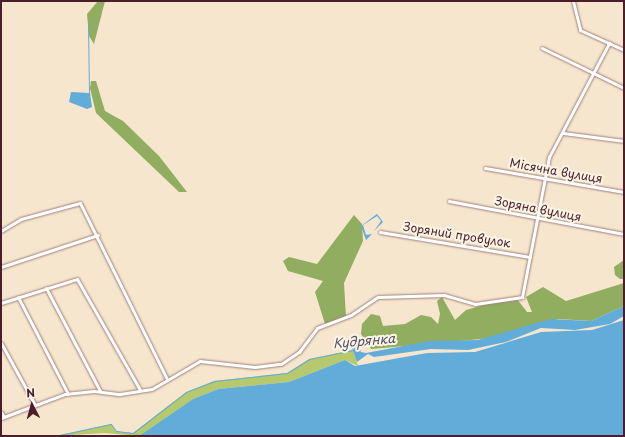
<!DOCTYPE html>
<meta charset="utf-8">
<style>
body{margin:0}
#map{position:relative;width:625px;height:437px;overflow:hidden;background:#f7e6ce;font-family:"Playpen Sans",sans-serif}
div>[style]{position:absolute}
.green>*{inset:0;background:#b6c96c}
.forest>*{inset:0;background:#90ad60}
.water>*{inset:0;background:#62acda}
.stream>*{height:1px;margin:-0.5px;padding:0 0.5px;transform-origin:0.5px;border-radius:0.5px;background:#62acda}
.roads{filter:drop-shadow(0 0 1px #a0827c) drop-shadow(0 0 1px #a0827c)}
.street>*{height:3px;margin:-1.5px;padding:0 1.5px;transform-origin:1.5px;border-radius:1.5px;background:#fff}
span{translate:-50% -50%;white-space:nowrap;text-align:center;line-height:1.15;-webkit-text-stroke:4px #fcf5e5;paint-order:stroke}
.street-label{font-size:12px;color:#4a1f2b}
.water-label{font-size:13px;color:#525068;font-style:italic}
.frame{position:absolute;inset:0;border:2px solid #4a1f2b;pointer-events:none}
.north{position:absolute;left:12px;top:385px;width:40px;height:40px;-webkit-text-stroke:3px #fcf5e5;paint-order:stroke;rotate:354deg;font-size:11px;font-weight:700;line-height:16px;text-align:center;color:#4a1f2b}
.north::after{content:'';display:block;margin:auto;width:14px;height:18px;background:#4a1f2b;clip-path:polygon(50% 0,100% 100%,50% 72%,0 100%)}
</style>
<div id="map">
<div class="green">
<div style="clip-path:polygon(353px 350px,358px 366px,345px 360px,289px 382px,218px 389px,193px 399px,139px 436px,105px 433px,55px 436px,111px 424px,116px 431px,133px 433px,186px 392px,214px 381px,287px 373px,309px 359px)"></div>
</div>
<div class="forest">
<div style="clip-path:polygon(98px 1px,105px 1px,94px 44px,89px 36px,87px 14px)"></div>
<div style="clip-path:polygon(96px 81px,105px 111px,123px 121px,159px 156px,187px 192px,179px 192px,96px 113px,90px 88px,91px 81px)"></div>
<div style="clip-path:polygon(354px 215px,362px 224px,363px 241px,344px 283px,346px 317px,342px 321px,325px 324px,315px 292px,323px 281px,288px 271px,283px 261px,289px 257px,317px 264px)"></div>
<div style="clip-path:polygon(624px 260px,624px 279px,620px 279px,615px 275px,614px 267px)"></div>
<div style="clip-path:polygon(624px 283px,624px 306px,591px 321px,558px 319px,492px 338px,394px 347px,371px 349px,361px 334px,362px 324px,371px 314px,380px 316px,383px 326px,405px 324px,421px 315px,431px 317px,438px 324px,440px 314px,437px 301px,442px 297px,455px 320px,466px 310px,502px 300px,517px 299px,527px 312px,532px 312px,526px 297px,543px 287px,566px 301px)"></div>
</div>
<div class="water">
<div style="clip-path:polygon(71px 92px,90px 93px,92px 107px,87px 109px,69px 102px)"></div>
<div style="clip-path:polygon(377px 214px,383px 222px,374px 231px,381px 221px,377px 216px,363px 225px,366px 235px,372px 234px,366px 240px,361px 226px)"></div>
<div style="clip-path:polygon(624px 306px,624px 316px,610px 324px,575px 330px,541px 328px,506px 342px,468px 350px,431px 349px,374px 357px,368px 354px,357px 362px,351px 345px,356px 341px,361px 352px,366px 353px,430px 341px,478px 340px,551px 319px,591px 321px)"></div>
<div style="clip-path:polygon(624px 320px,624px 436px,139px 436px,193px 399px,218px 389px,289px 382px,345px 360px,355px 366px,427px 353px,475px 352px,541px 332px,592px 330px)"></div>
</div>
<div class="stream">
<div style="left:88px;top:22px;width:71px;rotate:89.2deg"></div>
<div style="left:55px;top:436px;width:57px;rotate:-12.1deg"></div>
<div style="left:111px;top:424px;width:9px;rotate:54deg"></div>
<div style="left:116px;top:431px;width:17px;rotate:7deg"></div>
<div style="left:133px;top:433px;width:67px;rotate:-37.7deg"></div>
<div style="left:186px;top:392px;width:30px;rotate:-21deg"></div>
<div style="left:214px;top:381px;width:73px;rotate:-6.3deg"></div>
<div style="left:287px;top:373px;width:26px;rotate:-32deg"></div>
<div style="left:309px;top:359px;width:45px;rotate:-11.6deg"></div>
</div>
<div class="roads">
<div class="street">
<div style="left:573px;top:1px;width:30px;rotate:76deg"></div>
<div style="left:580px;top:30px;width:48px;rotate:24.4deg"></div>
<div style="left:542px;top:48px;width:91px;rotate:26deg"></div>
<div style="left:563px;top:133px;width:62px;rotate:7.5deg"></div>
<div style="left:485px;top:168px;width:141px;rotate:9.8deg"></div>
<div style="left:449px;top:201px;width:178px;rotate:10.7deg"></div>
<div style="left:1px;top:231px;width:23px;rotate:-31deg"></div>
<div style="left:21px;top:219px;width:61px;rotate:-15.2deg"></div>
<div style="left:80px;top:203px;width:196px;rotate:63.7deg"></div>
<div style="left:380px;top:232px;width:152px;rotate:9.5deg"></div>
<div style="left:1px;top:267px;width:102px;rotate:-18.3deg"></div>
<div style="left:46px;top:288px;width:116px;rotate:62.3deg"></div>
<div style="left:18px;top:297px;width:109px;rotate:62.7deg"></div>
<div style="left:1px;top:303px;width:80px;rotate:-17.5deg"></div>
<div style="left:77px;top:279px;width:128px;rotate:60.4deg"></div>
<div style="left:1px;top:343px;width:71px;rotate:61.3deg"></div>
<div style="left:1px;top:412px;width:6px;rotate:59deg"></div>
<div style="left:1px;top:418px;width:68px;rotate:-20.6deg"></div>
<div style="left:65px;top:394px;width:29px;rotate:-6deg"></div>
<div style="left:94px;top:391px;width:26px;rotate:7deg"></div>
<div style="left:120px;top:394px;width:32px;rotate:-9deg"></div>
<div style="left:152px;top:389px;width:56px;rotate:-30.3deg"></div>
<div style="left:200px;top:361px;width:55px;rotate:6.2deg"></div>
<div style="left:255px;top:367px;width:26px;rotate:-7deg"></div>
<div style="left:281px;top:364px;width:22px;rotate:-34deg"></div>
<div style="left:299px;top:352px;width:30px;rotate:-53deg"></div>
<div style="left:317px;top:328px;width:36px;rotate:-21deg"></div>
<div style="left:351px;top:315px;width:32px;rotate:-34deg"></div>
<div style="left:378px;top:297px;width:66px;rotate:-1.7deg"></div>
<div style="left:444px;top:295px;width:32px;rotate:16deg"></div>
<div style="left:475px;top:304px;width:48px;rotate:-8.5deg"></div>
<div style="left:522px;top:297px;width:143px;rotate:-79.1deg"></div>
<div style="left:549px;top:157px;width:129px;rotate:-62.2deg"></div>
</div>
</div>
<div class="street-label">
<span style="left:556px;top:171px;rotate:10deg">Місячна вулиця</span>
<span style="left:538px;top:209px;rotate:11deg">Зоряна вулиця</span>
<span style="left:457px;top:235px;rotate:9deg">Зоряний провулок</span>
</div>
<div class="water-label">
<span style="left:364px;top:341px;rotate:-5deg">Кудрянка</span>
</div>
<div class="frame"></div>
<div class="north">N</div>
</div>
